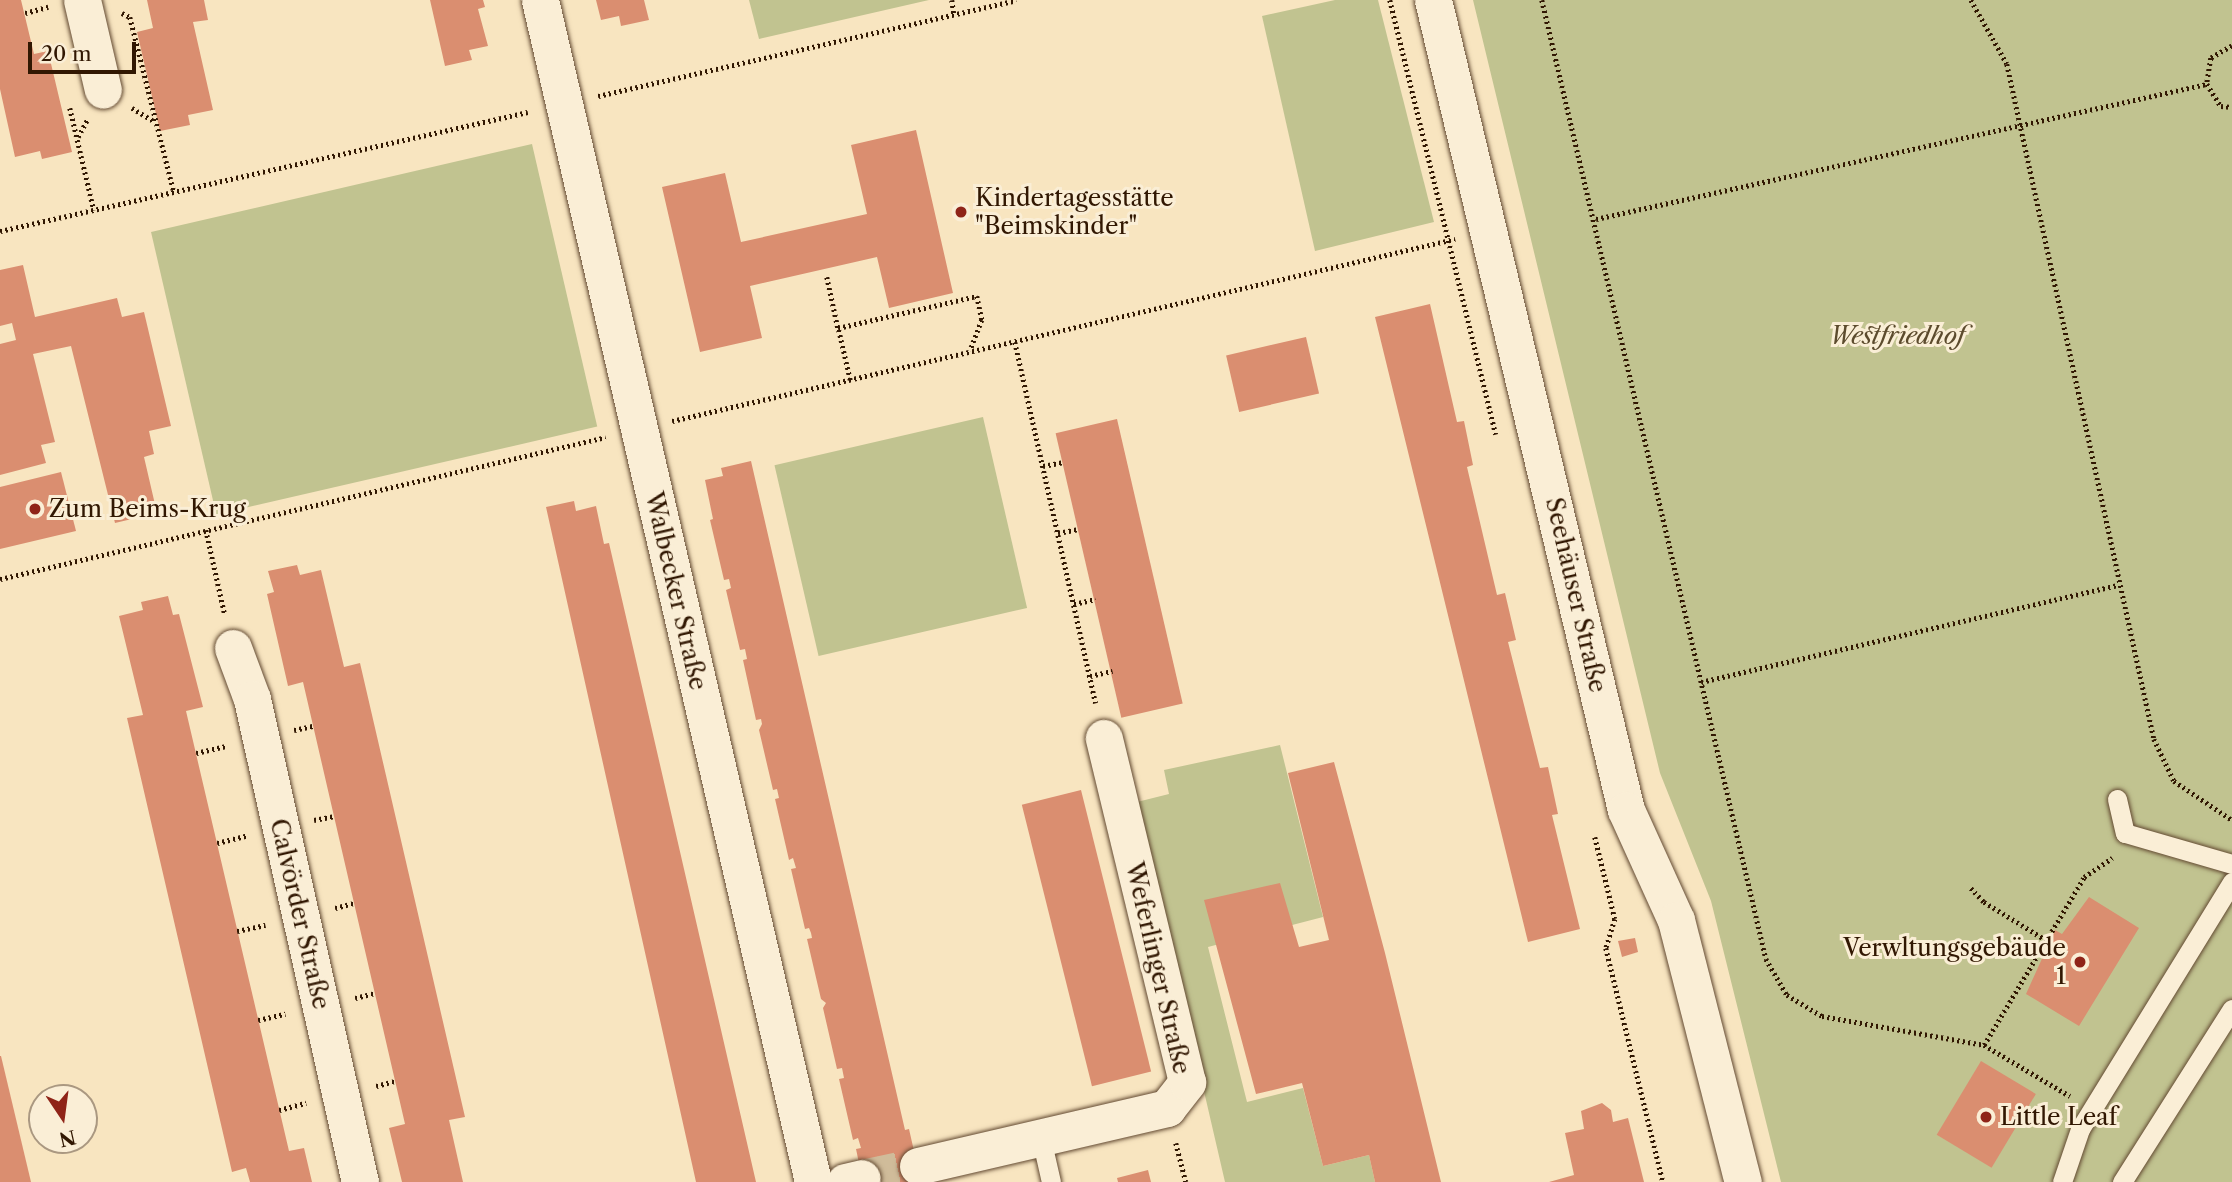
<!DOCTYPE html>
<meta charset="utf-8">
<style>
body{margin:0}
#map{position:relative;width:2232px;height:1182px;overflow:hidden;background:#f8e5c0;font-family:"Libre Caslon Text",serif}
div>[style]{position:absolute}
.green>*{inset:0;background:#c1c390;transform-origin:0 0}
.building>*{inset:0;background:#da8e70;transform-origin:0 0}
.street-tunnel>*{height:37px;margin-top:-18.5px;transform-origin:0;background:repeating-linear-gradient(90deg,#d0bc9a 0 37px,transparent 0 55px)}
.path>*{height:4.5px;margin-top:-2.25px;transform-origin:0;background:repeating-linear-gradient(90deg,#311702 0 2px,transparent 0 5.5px)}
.roads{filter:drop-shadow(0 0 2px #634a32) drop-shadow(0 0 2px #634a32)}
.lane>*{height:19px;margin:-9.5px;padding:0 9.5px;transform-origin:9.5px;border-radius:9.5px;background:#faeed6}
.street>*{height:37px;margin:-18.5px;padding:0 18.5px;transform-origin:18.5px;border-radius:18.5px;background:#faeed6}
.dots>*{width:19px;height:19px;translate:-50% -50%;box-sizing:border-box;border:4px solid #faeed6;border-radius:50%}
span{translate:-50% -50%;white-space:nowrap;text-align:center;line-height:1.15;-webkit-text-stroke:6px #faeed6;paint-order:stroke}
.poi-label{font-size:24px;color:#311702}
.left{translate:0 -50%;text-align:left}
.right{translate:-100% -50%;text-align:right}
.park-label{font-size:24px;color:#5c4b2d;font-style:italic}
.street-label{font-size:24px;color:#311702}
.north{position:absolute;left:28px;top:1084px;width:70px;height:70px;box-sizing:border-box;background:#faeed6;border:2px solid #aa9881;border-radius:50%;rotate:167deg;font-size:19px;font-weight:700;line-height:28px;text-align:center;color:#311702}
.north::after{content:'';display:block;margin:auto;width:24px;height:32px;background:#8f2418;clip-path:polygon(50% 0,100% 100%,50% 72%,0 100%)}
.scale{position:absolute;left:28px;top:42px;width:108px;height:32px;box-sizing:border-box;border:4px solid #311702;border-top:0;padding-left:9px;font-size:21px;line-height:24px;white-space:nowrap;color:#311702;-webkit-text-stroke:5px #faeed6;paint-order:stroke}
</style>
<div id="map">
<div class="green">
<div style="clip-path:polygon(749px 0,929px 0,759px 39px)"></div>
<div style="clip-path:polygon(1335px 0,1378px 0,1434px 222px,1315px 251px,1262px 16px)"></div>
<div style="clip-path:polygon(1473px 0,2232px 0,2232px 1182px,1781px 1182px,1711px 901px,1660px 773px)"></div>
<div style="left:532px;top:144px;width:290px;height:391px;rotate:77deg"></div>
<div style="left:983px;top:417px;width:196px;height:214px;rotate:77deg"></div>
<div style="clip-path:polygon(1280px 745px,1323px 917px,1208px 947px,1247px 1102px,1303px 1088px,1323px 1166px,1369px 1155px,1375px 1182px,1225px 1182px,1137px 802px,1169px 794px,1164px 770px)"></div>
</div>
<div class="building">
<div style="clip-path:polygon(0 0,21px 0,34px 54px,48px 51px,72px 152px,42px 159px,40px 151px,15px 157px,0 89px)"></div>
<div style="clip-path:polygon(147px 0,204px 0,208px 20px,193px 22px,213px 110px,188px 115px,190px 125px,160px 131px,137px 32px,153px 28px)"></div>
<div style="clip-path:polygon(430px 0,483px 0,485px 7px,478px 9px,488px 46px,469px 50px,472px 60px,445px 66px)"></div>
<div style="clip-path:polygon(596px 0,644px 0,649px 20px,621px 26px,619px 16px,601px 20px)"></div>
<div style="clip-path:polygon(916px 130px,953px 293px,889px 308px,877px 257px,750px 286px,762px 338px,700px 352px,662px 187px,725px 173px,741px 242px,867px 214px,851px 145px)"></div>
<div style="clip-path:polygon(23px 265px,35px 317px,117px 298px,122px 317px,144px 312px,171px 426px,149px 431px,154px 454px,144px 457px,157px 513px,115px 523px,71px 346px,33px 354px,55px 442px,41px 445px,46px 463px,0 475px,0 344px,16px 340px,12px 323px,0 326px,0 270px)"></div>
<div style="clip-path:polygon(1430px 304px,1457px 422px,1464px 421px,1473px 465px,1467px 467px,1497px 595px,1505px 593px,1516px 640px,1508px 642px,1540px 768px,1548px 767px,1558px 814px,1552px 815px,1580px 929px,1528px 942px,1375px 317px)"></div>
<div style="left:1306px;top:337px;width:58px;height:82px;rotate:77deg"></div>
<div style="left:1117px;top:419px;width:292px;height:63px;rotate:77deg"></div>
<div style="clip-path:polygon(751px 461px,905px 1130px,909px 1129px,921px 1182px,863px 1182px,856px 1149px,861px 1148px,858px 1138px,853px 1140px,839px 1079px,844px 1078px,842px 1068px,837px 1069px,823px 1008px,826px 1003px,821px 999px,807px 939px,812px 938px,811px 933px,809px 928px,805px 929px,791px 869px,796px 868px,793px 858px,789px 860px,775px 799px,779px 798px,777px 789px,773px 790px,759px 730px,762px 724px,761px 719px,756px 720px,743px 660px,747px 659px,745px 649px,740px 650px,726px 590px,731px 588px,729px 579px,724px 580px,710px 520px,713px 519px,705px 480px,723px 476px,721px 468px)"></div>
<div style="clip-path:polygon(61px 472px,76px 531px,0 549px,0 487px)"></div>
<div style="clip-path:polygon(574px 501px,576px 511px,596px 506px,604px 544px,609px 543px,756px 1182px,696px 1182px,546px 507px)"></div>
<div style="clip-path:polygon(297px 565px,300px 575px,321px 570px,344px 667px,360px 663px,465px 1117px,449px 1120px,463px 1182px,402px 1182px,389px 1128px,405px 1124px,303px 682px,288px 686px,267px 594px,274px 592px,268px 571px)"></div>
<div style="clip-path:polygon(168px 596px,173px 615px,179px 614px,203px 707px,186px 711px,289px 1151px,304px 1148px,312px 1182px,250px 1182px,246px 1168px,232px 1172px,127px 718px,143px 715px,119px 616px,143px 610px,141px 602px)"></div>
<div style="clip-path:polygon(1334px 762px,1385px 953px,1441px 1182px,1375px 1182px,1369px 1155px,1323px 1166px,1302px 1083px,1256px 1094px,1204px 900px,1280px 883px,1299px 947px,1329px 940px,1288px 773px)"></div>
<div style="left:1081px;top:790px;width:290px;height:61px;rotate:76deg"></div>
<div style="clip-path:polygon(2089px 897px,2139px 928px,2079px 1026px,2026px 994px,2055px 930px,2062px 934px)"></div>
<div style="clip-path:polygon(1635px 938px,1638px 952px,1622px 957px,1618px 941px)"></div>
<div style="clip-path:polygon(0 1056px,1px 1056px,31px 1182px,0 1182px)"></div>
<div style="left:1981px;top:1061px;width:64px;height:86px;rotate:31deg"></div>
<div style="clip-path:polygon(1602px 1103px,1611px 1110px,1613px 1122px,1628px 1118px,1644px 1182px,1549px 1182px,1574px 1175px,1565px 1133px,1584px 1129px,1581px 1111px)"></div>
<div style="clip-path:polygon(1148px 1170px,1151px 1182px,1118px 1182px,1117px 1178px)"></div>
</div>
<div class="street-tunnel">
<div style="left:862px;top:1178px;width:57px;rotate:-12.1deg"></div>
</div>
<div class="path">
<div style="left:952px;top:0;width:14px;rotate:82deg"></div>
<div style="left:1390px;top:0;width:447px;rotate:76.3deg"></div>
<div style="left:1542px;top:0;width:985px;rotate:76.85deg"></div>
<div style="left:1766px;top:959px;width:42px;rotate:59.7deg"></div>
<div style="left:1787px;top:995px;width:41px;rotate:31deg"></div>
<div style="left:1822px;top:1016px;width:165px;rotate:10.1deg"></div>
<div style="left:1984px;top:1045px;width:100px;rotate:30.7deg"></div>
<div style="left:1971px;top:0;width:73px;rotate:60.6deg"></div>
<div style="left:2007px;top:64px;width:691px;rotate:77.71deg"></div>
<div style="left:2154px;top:739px;width:47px;rotate:64.5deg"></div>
<div style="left:2174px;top:781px;width:70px;rotate:33.9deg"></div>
<div style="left:25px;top:13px;width:24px;rotate:-15deg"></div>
<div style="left:122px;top:13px;width:9px;rotate:27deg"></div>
<div style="left:130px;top:17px;width:180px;rotate:75.9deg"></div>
<div style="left:2232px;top:46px;width:24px;rotate:150deg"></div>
<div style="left:2211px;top:58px;width:26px;rotate:99deg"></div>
<div style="left:2207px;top:84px;width:26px;rotate:58deg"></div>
<div style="left:2221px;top:106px;width:11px;rotate:5deg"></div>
<div style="left:598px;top:96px;width:429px;rotate:-12.9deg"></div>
<div style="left:70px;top:108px;width:105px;rotate:76.8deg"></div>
<div style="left:132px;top:108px;width:26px;rotate:31deg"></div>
<div style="left:78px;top:137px;width:19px;rotate:-62deg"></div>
<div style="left:1596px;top:219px;width:626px;rotate:-12.46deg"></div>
<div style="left:0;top:231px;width:541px;rotate:-12.7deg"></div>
<div style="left:827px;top:277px;width:52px;rotate:77.8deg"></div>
<div style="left:1015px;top:342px;width:370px;rotate:77.4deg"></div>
<div style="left:850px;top:380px;width:53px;rotate:-103deg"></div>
<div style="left:838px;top:328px;width:143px;rotate:-13deg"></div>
<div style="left:977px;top:296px;width:25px;rotate:78deg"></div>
<div style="left:982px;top:320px;width:33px;rotate:111deg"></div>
<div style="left:672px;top:421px;width:804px;rotate:-13.09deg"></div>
<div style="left:1043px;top:466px;width:20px;rotate:-11deg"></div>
<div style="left:206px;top:530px;width:87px;rotate:77.4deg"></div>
<div style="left:1058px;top:533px;width:20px;rotate:-11deg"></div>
<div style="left:0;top:579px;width:622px;rotate:-13.19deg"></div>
<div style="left:1074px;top:604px;width:22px;rotate:-13deg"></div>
<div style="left:1090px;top:676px;width:23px;rotate:-13deg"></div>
<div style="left:1701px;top:682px;width:428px;rotate:-13.1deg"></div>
<div style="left:294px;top:730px;width:19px;rotate:-12deg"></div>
<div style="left:196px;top:753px;width:32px;rotate:-13deg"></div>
<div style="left:314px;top:820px;width:20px;rotate:-11deg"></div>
<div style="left:1595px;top:837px;width:84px;rotate:76.3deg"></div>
<div style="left:1615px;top:919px;width:30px;rotate:107deg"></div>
<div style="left:1606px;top:948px;width:241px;rotate:76.3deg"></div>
<div style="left:217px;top:843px;width:32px;rotate:-14deg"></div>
<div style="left:1971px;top:888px;width:19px;rotate:47deg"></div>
<div style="left:1984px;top:902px;width:73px;rotate:31.5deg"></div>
<div style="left:335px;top:908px;width:20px;rotate:-15deg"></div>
<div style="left:237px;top:931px;width:29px;rotate:-12deg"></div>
<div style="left:355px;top:998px;width:21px;rotate:-14deg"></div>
<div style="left:258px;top:1020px;width:28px;rotate:-13deg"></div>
<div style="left:1984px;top:1045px;width:196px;rotate:-59.2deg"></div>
<div style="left:2084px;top:877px;width:34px;rotate:-34deg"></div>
<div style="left:376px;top:1086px;width:20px;rotate:-15deg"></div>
<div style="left:279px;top:1110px;width:28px;rotate:-15deg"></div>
<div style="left:1176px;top:1143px;width:40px;rotate:75.6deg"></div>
</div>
<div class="roads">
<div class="lane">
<div style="left:2117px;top:799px;width:35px;rotate:77deg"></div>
<div style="left:2125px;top:833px;width:111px;rotate:16.2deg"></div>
<div style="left:1041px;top:1138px;width:45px;rotate:77.2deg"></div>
<div style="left:2062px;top:1182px;width:56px;rotate:-71.2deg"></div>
<div style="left:2080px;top:1129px;width:290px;rotate:-58.4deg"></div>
<div style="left:2122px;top:1182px;width:205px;rotate:-57.6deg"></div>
</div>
<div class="street">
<div style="left:82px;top:0;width:92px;rotate:76.9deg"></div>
<div style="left:540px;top:0;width:1213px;rotate:76.99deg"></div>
<div style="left:1433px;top:0;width:833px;rotate:76.6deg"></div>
<div style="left:1626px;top:810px;width:121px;rotate:65.6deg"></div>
<div style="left:1676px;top:920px;width:270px;rotate:75.7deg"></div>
<div style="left:233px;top:648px;width:54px;rotate:69.6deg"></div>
<div style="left:252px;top:699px;width:495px;rotate:77.4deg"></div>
<div style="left:918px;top:1166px;width:256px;rotate:-13.1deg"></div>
<div style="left:1167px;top:1108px;width:33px;rotate:-52deg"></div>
<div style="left:1187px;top:1082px;width:354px;rotate:-103.6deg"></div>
<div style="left:845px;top:1182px;width:17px;rotate:-13deg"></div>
</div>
</div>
<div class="dots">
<div style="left:961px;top:212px;background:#8f2418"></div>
<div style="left:35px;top:509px;background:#8f2418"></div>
<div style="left:2080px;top:962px;background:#8f2418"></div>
<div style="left:1986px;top:1117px;background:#8f2418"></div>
</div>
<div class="poi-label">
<span class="left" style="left:975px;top:212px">Kindertagesstätte<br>"Beimskinder"</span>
<span class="left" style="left:49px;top:509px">Zum Beims-Krug</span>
<span class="right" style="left:2066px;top:962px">Verwltungsgebäude<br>1</span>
<span class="left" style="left:2000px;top:1117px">Little Leaf</span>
</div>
<div class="park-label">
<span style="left:1897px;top:336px">Westfriedhof</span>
</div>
<div class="street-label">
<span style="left:676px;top:591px;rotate:77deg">Walbecker Straße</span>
<span style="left:1576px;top:595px;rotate:77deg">Seehäuser Straße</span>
<span style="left:300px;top:914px;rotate:77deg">Calvörder Straße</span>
<span style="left:1158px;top:968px;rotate:77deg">Weferlinger Straße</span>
</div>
<div class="north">N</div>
<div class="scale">20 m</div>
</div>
